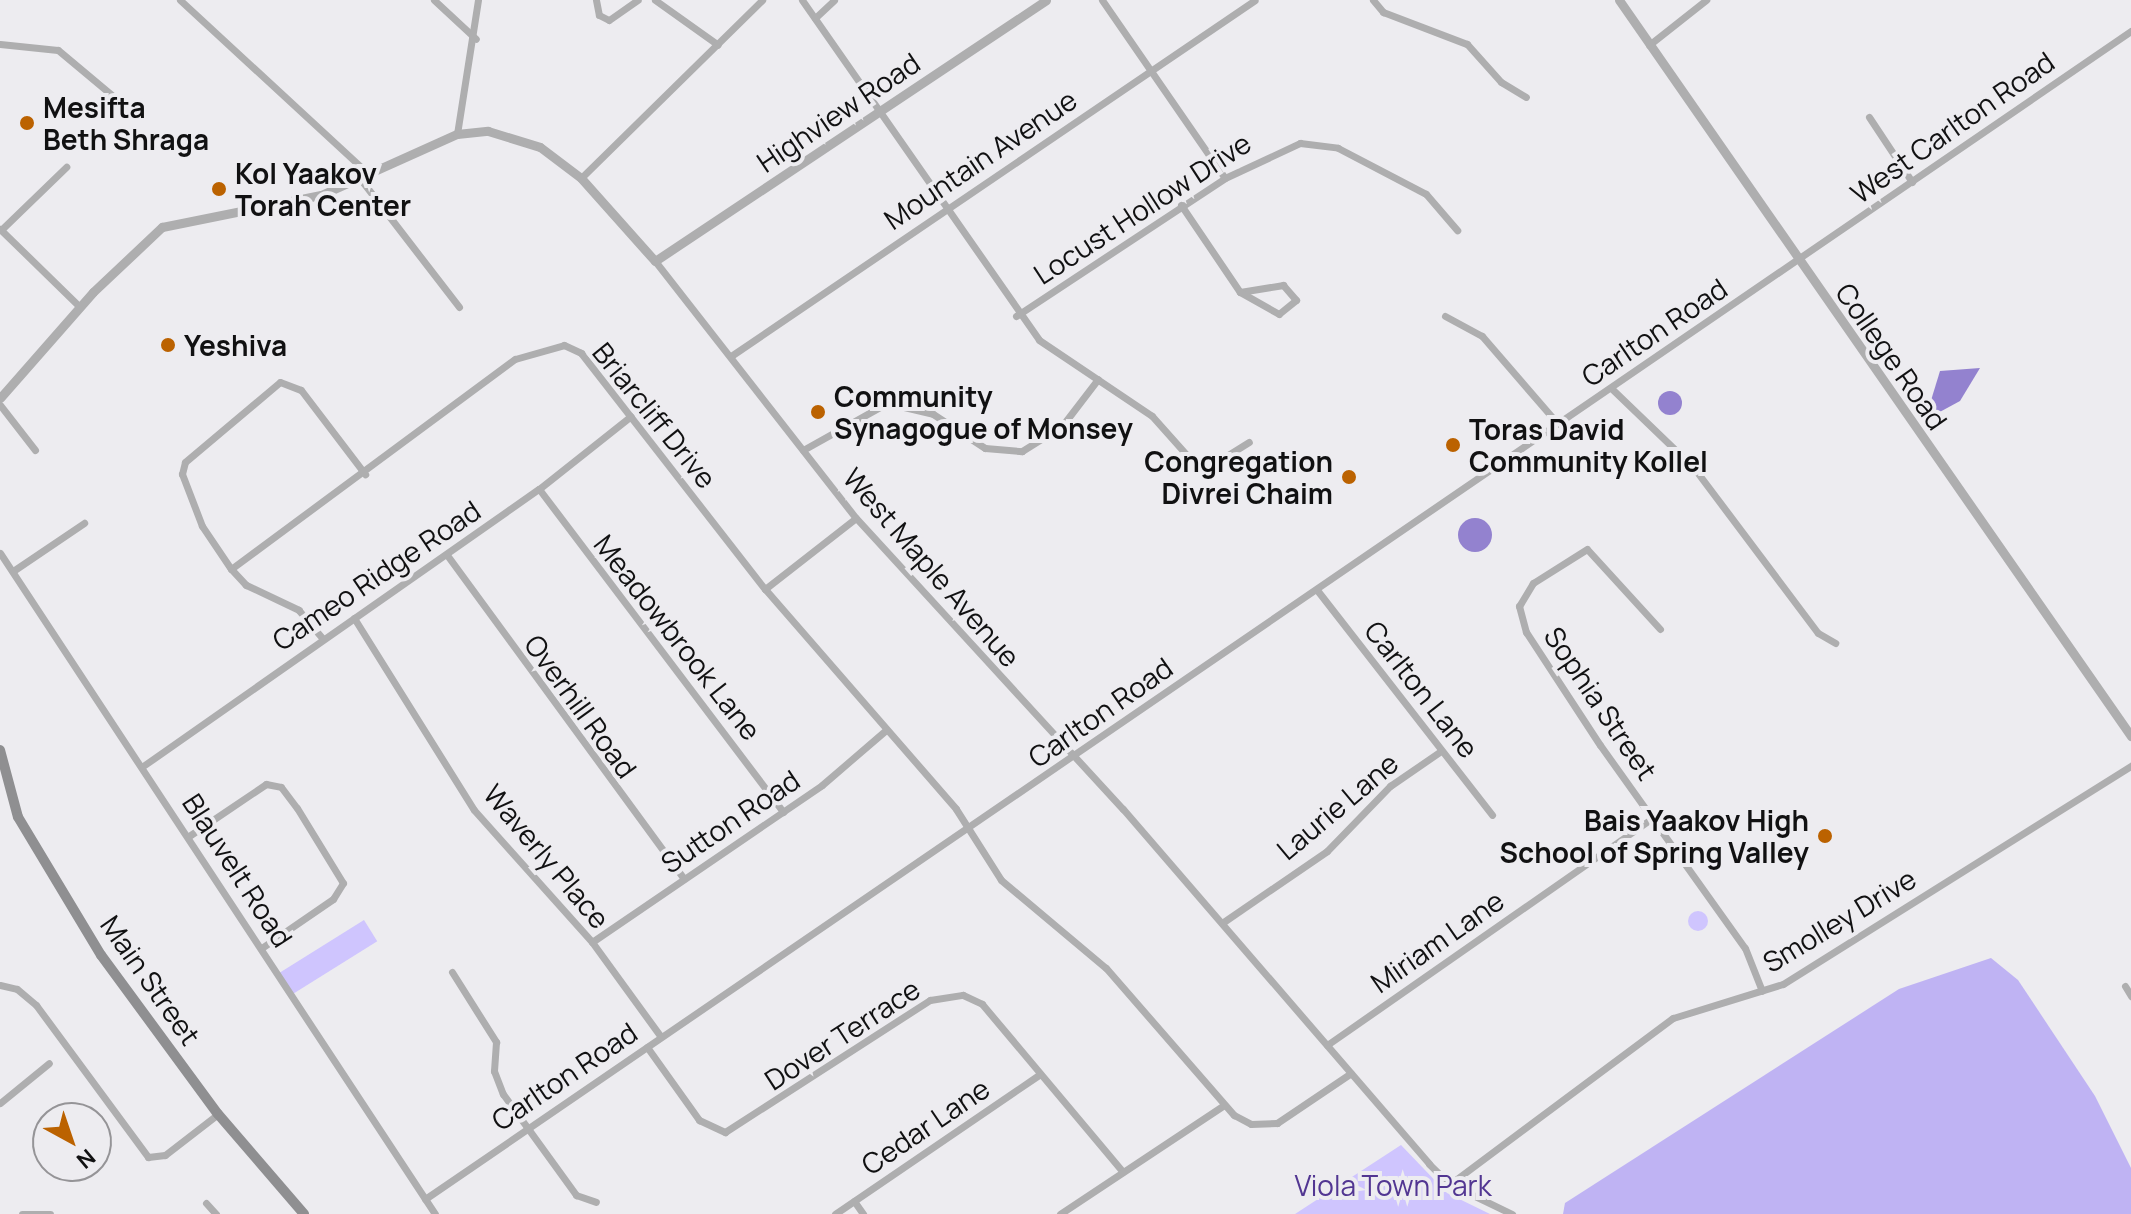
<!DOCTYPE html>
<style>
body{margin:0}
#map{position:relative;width:2131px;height:1214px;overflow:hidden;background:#edecf0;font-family:Manrope,sans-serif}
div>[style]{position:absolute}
.green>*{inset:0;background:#cfc5fe;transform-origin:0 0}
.round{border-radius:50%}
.forest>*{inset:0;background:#bfb3f3}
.water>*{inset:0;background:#9382cf}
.minor>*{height:7px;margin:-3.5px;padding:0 3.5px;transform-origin:3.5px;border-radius:3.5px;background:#aeaeaf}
.tertiary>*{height:9px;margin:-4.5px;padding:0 4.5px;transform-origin:4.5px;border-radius:4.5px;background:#aeaeaf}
.secondary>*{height:10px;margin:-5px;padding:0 5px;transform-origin:5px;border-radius:5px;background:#8f8f91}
.dots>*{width:22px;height:22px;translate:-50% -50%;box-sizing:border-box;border:4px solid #edecf0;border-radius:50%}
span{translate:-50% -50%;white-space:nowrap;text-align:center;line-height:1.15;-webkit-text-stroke:8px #edecf0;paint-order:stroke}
.poi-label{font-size:28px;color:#111112;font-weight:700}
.left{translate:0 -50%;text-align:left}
.right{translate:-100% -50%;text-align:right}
.street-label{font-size:28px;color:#111112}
.park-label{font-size:28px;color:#523692}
.north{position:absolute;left:32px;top:1102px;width:80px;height:80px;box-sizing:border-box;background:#edecf0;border:2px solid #959497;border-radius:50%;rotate:140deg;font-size:22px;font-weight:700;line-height:32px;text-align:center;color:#111112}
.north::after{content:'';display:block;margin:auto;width:28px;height:36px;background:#bb6200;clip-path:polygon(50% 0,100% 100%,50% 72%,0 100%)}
</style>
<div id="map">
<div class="green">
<div class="round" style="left:1688px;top:911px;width:20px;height:20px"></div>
<div style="left:364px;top:920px;width:25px;height:100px;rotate:58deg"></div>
<div style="clip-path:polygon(1401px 1145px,1447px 1193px,1490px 1214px,1295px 1214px)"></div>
</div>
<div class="forest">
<div style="clip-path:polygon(1991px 958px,2018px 980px,2095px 1096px,2131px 1168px,2131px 1214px,1563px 1214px,1565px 1203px,1899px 989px)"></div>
</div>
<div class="water">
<div style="clip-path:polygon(1980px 368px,1960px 401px,1925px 420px,1940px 371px)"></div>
<div class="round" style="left:1658px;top:391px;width:24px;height:24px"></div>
<div class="round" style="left:1458px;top:518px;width:34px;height:34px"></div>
</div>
<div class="minor">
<div style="left:180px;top:0;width:261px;rotate:42.7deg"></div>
<div style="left:434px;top:0;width:57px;rotate:42.9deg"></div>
<div style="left:596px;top:0;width:15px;rotate:79deg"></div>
<div style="left:599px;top:15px;width:11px;rotate:27deg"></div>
<div style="left:609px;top:20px;width:35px;rotate:-35deg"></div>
<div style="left:655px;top:0;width:77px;rotate:35.5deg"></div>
<div style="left:802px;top:0;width:414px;rotate:55.1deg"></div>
<div style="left:1039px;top:340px;width:136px;rotate:33.9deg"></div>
<div style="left:1152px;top:416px;width:62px;rotate:48.3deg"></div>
<div style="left:1193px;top:462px;width:27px;rotate:-4deg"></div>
<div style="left:1220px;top:460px;width:34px;rotate:-32deg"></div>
<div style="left:1102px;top:0;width:216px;rotate:55.4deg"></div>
<div style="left:1373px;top:0;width:16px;rotate:50deg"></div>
<div style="left:1383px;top:12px;width:90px;rotate:20.9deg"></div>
<div style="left:1467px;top:44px;width:51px;rotate:48.2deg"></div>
<div style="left:1501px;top:82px;width:29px;rotate:31deg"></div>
<div style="left:815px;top:18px;width:26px;rotate:-43deg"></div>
<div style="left:0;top:44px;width:58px;rotate:5.9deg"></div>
<div style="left:58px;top:50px;width:103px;rotate:39.9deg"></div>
<div style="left:1649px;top:45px;width:73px;rotate:-38.3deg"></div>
<div style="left:1869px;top:117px;width:78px;rotate:56.5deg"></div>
<div style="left:457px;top:134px;width:136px;rotate:-81.1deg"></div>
<div style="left:581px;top:178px;width:254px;rotate:-44.5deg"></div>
<div style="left:362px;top:181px;width:159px;rotate:52.4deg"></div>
<div style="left:1181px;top:205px;width:105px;rotate:55.9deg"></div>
<div style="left:1240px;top:292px;width:44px;rotate:-9.2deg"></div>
<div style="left:1283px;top:285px;width:20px;rotate:49deg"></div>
<div style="left:1296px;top:300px;width:22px;rotate:141deg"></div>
<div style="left:1279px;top:314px;width:45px;rotate:-150.6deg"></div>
<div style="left:0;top:229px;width:112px;rotate:44.3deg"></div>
<div style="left:1px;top:230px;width:91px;rotate:-44.1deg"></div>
<div style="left:655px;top:261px;width:326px;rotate:52deg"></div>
<div style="left:856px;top:518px;width:395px;rotate:47.5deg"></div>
<div style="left:1123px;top:809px;width:469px;rotate:49.2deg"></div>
<div style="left:1429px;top:1164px;width:29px;rotate:44deg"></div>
<div style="left:1450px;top:1184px;width:69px;rotate:25.8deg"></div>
<div style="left:1016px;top:316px;width:250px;rotate:-33.4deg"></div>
<div style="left:1225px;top:178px;width:83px;rotate:-25deg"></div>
<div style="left:1300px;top:143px;width:38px;rotate:7deg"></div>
<div style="left:1338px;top:148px;width:99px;rotate:27.6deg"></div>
<div style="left:1426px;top:194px;width:48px;rotate:49.3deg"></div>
<div style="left:1445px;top:316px;width:42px;rotate:28.4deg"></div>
<div style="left:1482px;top:336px;width:115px;rotate:49.2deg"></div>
<div style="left:731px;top:356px;width:633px;rotate:-34.19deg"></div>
<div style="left:1611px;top:388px;width:115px;rotate:43.9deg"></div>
<div style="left:1694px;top:468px;width:206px;rotate:53.1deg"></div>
<div style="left:1818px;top:633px;width:20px;rotate:30deg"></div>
<div style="left:0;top:405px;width:57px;rotate:52.1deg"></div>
<div style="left:803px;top:450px;width:96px;rotate:-29.2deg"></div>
<div style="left:887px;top:403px;width:47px;rotate:13.4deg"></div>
<div style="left:933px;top:414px;width:62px;rotate:33.2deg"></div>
<div style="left:985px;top:448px;width:37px;rotate:5deg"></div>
<div style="left:1022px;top:451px;width:47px;rotate:-32deg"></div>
<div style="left:1062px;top:426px;width:59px;rotate:-52.5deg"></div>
<div style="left:539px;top:489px;width:405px;rotate:52.9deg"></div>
<div style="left:0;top:553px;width:791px;rotate:56.65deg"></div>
<div style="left:447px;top:555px;width:401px;rotate:53.8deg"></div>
<div style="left:231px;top:569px;width:353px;rotate:-36.5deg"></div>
<div style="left:515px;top:359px;width:51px;rotate:-15.9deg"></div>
<div style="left:564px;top:345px;width:19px;rotate:25deg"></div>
<div style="left:581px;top:353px;width:299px;rotate:52.1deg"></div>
<div style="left:765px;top:589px;width:291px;rotate:49deg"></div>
<div style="left:956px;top:809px;width:84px;rotate:57.6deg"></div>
<div style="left:1001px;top:880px;width:137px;rotate:40deg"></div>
<div style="left:1106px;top:968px;width:195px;rotate:49deg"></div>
<div style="left:1234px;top:1115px;width:19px;rotate:28deg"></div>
<div style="left:1251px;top:1124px;width:26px;rotate:-2deg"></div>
<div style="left:1277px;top:1123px;width:89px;rotate:-34deg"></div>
<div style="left:13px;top:571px;width:86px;rotate:-34.1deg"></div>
<div style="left:765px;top:589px;width:115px;rotate:-38deg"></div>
<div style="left:1317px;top:590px;width:285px;rotate:52.1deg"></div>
<div style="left:354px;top:618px;width:226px;rotate:58deg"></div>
<div style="left:474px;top:810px;width:177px;rotate:48.2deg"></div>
<div style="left:592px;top:942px;width:117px;rotate:54deg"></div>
<div style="left:1660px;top:629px;width:108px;rotate:-132.4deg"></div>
<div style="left:1587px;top:549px;width:64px;rotate:147.8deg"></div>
<div style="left:1533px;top:583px;width:27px;rotate:121deg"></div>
<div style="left:1519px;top:606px;width:27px;rotate:75deg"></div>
<div style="left:1526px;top:632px;width:135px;rotate:56.8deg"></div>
<div style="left:1600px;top:745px;width:249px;rotate:54.5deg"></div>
<div style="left:1745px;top:948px;width:46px;rotate:68.4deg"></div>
<div style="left:323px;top:639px;width:38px;rotate:-130deg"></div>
<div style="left:299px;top:610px;width:59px;rotate:-154.7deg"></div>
<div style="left:246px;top:585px;width:22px;rotate:-133deg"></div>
<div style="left:231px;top:569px;width:52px;rotate:-124deg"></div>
<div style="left:202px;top:526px;width:56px;rotate:-111deg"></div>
<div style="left:182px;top:474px;width:12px;rotate:-76deg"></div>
<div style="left:185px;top:462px;width:124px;rotate:-40.1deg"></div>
<div style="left:280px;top:382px;width:22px;rotate:21deg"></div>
<div style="left:301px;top:390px;width:106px;rotate:52.7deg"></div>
<div style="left:143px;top:766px;width:483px;rotate:-35deg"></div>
<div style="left:539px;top:489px;width:117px;rotate:-38.4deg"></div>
<div style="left:189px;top:836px;width:93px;rotate:-34deg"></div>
<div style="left:266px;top:784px;width:15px;rotate:11deg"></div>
<div style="left:281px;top:787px;width:26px;rotate:53deg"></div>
<div style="left:297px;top:808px;width:88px;rotate:58.5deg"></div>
<div style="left:343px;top:883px;width:19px;rotate:122deg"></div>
<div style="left:333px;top:899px;width:85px;rotate:145.6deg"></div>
<div style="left:1222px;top:923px;width:127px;rotate:-34.4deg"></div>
<div style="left:1327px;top:851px;width:91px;rotate:-45.9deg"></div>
<div style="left:1390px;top:786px;width:62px;rotate:-34.5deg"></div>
<div style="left:592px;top:942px;width:278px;rotate:-34.3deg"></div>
<div style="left:822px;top:785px;width:84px;rotate:-40.7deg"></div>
<div style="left:452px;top:972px;width:83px;rotate:57.8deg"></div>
<div style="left:496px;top:1042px;width:29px;rotate:94deg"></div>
<div style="left:494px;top:1071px;width:25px;rotate:69deg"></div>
<div style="left:503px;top:1094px;width:125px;rotate:54.1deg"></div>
<div style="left:576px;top:1195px;width:21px;rotate:19deg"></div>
<div style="left:0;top:985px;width:17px;rotate:13deg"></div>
<div style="left:17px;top:989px;width:25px;rotate:40deg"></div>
<div style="left:36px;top:1005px;width:189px;rotate:53.6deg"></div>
<div style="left:148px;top:1157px;width:17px;rotate:-7deg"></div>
<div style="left:165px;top:1155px;width:67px;rotate:-37.7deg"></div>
<div style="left:2125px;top:986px;width:12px;rotate:59deg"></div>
<div style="left:1327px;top:1045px;width:395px;rotate:-34.9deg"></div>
<div style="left:647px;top:1047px;width:90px;rotate:54.5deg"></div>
<div style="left:699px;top:1120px;width:29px;rotate:25deg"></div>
<div style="left:725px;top:1132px;width:244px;rotate:-32.8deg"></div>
<div style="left:930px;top:1000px;width:33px;rotate:-9deg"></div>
<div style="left:963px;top:995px;width:21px;rotate:25deg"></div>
<div style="left:982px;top:1004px;width:219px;rotate:50deg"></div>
<div style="left:0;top:1103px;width:63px;rotate:-39.2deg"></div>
<div style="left:1450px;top:1184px;width:278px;rotate:-36.7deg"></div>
<div style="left:1673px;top:1018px;width:115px;rotate:-17.2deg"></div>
<div style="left:1783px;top:984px;width:411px;rotate:-32.1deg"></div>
<div style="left:425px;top:1199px;width:2068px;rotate:-34.4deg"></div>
<div style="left:854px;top:1201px;width:16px;rotate:55deg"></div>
<div style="left:206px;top:1203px;width:15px;rotate:48deg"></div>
<div style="left:22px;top:1214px;width:28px"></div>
<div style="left:835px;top:1214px;width:248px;rotate:-34.3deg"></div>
<div style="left:1060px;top:1214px;width:197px;rotate:-33.6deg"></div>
</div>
<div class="tertiary">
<div style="left:1619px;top:0;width:897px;rotate:55.18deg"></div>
<div style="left:0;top:398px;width:141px;rotate:-48.7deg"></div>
<div style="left:93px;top:292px;width:95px;rotate:-43.3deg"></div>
<div style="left:162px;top:227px;width:162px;rotate:-11.4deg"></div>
<div style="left:321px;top:195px;width:149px;rotate:-24.2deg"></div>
<div style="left:457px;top:134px;width:31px;rotate:-6deg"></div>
<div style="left:488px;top:131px;width:54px;rotate:17.1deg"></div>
<div style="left:540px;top:147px;width:51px;rotate:37.1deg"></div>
<div style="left:581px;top:178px;width:111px;rotate:48.3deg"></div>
<div style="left:655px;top:261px;width:470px;rotate:-33.7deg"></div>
</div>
<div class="secondary">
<div style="left:0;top:750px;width:69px;rotate:75deg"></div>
<div style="left:18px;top:817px;width:161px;rotate:59deg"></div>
<div style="left:101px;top:955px;width:197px;rotate:53.7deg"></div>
<div style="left:218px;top:1114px;width:132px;rotate:49.3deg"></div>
</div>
<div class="dots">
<div style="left:27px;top:123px;background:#bb6200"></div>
<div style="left:219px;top:189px;background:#bb6200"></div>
<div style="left:168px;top:345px;background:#bb6200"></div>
<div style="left:818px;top:412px;background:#bb6200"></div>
<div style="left:1453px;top:445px;background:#bb6200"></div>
<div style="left:1349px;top:477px;background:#bb6200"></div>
<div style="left:1825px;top:836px;background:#bb6200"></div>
</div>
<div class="poi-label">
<span class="left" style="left:43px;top:123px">Mesifta<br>Beth Shraga</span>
<span class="left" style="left:235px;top:189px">Kol Yaakov<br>Torah Center</span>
<span class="left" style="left:184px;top:345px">Yeshiva</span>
<span class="left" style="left:834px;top:412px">Community<br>Synagogue of Monsey</span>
<span class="left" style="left:1469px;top:445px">Toras David<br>Community Kollel</span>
<span class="right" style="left:1333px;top:477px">Congregation<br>Divrei Chaim</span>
<span class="right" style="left:1809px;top:836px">Bais Yaakov High<br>School of Spring Valley</span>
</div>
<div class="street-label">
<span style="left:838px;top:112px;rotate:-34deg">Highview Road</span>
<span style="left:1952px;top:127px;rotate:-35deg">West Carlton Road</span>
<span style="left:980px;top:159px;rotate:-34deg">Mountain Avenue</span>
<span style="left:1142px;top:208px;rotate:-33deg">Locust Hollow Drive</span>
<span style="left:1654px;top:332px;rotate:-34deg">Carlton Road</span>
<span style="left:1892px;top:356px;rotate:55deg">College Road</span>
<span style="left:655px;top:415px;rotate:51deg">Briarcliff Drive</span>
<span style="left:932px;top:567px;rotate:49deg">West Maple Avenue</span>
<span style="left:376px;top:575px;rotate:-34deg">Cameo Ridge Road</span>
<span style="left:678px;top:637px;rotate:52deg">Meadowbrook Lane</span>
<span style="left:1422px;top:689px;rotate:52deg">Carlton Lane</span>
<span style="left:1601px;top:703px;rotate:56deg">Sophia Street</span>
<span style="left:581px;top:706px;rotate:54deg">Overhill Road</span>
<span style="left:1100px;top:712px;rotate:-35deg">Carlton Road</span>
<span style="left:1337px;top:806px;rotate:-40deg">Laurie Lane</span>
<span style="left:730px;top:821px;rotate:-34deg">Sutton Road</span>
<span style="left:547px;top:856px;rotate:50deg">Waverly Place</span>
<span style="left:238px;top:870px;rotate:57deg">Blauvelt Road</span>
<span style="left:1839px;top:920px;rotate:-31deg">Smolley Drive</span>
<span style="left:1437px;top:941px;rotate:-35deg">Miriam Lane</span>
<span style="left:151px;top:980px;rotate:55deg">Main Street</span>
<span style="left:842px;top:1034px;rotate:-33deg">Dover Terrace</span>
<span style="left:564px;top:1076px;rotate:-34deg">Carlton Road</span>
<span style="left:925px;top:1126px;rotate:-34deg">Cedar Lane</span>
</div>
<div class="park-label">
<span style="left:1393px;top:1185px">Viola Town Park</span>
</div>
<div class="north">N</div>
</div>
